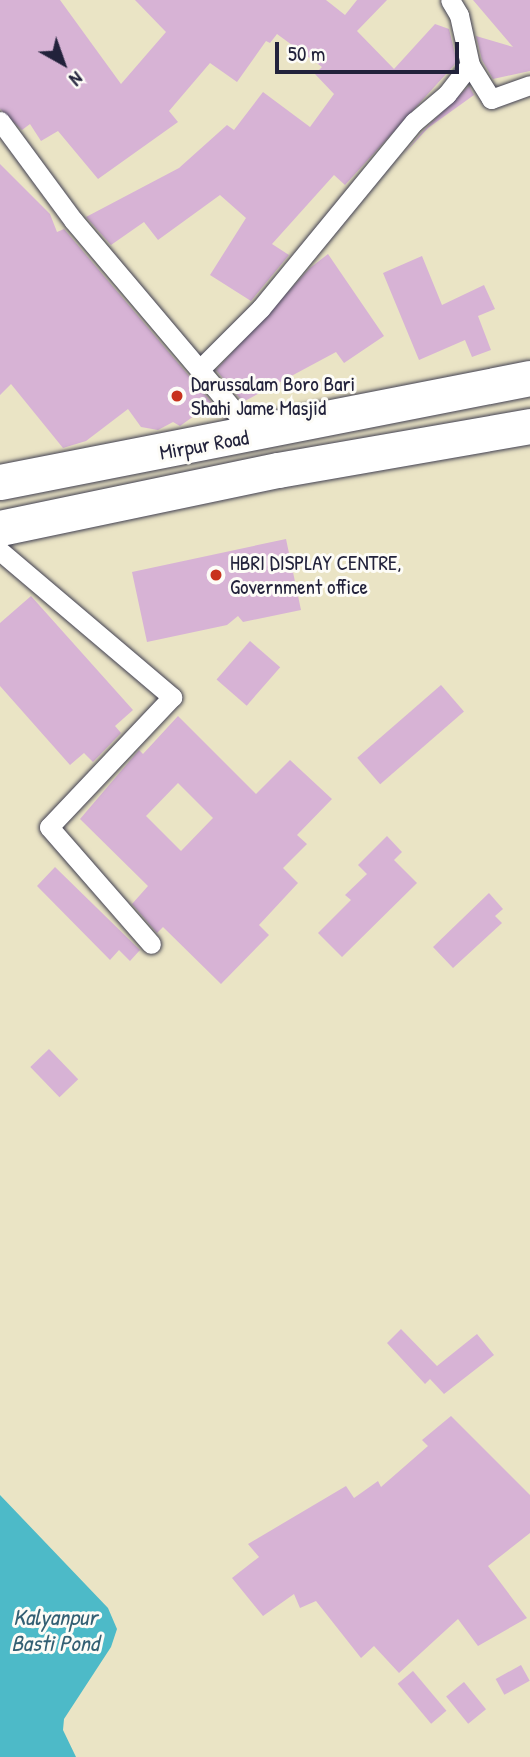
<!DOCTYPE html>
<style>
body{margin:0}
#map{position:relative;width:530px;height:1757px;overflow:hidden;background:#eae4c5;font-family:"Patrick Hand",sans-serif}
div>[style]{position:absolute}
.water>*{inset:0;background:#4dbac8}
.building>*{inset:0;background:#d7b3d5;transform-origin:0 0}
.roads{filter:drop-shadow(0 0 2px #403f50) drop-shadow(0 0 2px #403f50)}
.street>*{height:19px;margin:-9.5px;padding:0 9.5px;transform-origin:9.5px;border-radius:9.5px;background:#fff}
.highway>*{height:35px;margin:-17.5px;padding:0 17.5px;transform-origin:17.5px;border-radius:17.5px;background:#fff}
.dots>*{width:19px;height:19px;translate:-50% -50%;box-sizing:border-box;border:4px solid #fdfcf7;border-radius:50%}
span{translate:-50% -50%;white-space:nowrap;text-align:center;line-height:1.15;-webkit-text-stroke:6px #fdfcf7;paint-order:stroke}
.poi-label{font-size:21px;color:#22223b}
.left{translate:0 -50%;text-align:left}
.street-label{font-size:21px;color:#22223b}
.water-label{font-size:23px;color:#335f73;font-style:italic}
.north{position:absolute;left:28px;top:28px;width:70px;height:70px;-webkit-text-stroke:5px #fdfcf7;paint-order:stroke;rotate:140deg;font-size:19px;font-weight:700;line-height:28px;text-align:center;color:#22223b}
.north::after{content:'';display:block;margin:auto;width:24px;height:32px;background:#22223b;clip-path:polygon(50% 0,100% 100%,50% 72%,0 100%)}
.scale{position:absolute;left:275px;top:42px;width:184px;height:32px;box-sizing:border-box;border:4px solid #22223b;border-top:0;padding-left:9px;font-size:21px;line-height:24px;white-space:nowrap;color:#22223b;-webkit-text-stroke:5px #fdfcf7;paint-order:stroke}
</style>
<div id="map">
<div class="water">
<div style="clip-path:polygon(0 1495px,108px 1608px,117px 1629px,111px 1647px,64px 1719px,63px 1730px,76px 1757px,0 1757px)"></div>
</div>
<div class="building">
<div style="clip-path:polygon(0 0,60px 0,121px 84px,166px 32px,135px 0,326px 0,345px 15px,357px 0,387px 0,357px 31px,394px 69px,435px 24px,449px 29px,457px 62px,345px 185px,334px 175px,272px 244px,289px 255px,251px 301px,210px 275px,246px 218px,220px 195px,158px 240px,144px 222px,111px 245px,86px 217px,179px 168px,227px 125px,234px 130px,263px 92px,310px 127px,334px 94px,315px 74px,322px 67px,277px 34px,270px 43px,266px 41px,237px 82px,210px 63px,169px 111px,178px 122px,98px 179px,58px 131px,41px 141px,30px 124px,22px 130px,0 109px)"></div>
<div style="clip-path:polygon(473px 0,530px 0,530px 71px,493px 79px,482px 60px,476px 36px,513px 47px)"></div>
<div style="clip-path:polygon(469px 86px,474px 95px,428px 128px,403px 155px,423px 131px)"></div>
<div style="clip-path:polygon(0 164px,50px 214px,57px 232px,64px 229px,212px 403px,180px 426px,173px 422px,158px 430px,141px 427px,128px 409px,86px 441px,63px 448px,11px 384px,0 395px)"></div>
<div style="clip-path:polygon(328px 254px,384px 336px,344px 363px,336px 352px,243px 402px,216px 370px,310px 268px)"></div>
<div style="clip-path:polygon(422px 256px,442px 305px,484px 285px,495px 309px,478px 316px,491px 350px,472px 357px,465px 340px,419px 360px,383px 273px)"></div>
<div style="clip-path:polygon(286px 539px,301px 610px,243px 622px,238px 616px,227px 625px,147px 642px,132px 572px)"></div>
<div style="clip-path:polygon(31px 596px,133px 710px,115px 726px,121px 733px,93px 762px,84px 753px,70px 765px,0 686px,0 623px)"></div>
<div style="left:250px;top:641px;width:40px;height:51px;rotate:41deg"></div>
<div style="left:441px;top:685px;width:35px;height:111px;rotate:49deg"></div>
<div style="clip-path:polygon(evenodd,178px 716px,256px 794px,290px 760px,332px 799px,297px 835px,307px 844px,283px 868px,298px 883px,259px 925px,269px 935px,221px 984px,163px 927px,157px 933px,132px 904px,148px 886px,80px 819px,139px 750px,143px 754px,178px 716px,178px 783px,213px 818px,181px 851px,146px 816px,178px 783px)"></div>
<div style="clip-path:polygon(387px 836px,402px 852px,394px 860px,417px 883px,342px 957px,318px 933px,351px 900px,345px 895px,367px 874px,358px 865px)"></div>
<div style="clip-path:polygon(55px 867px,140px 950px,130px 961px,119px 950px,110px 960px,37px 886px)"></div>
<div style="clip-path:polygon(489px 893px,503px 909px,495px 916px,502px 923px,453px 968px,433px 947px)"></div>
<div style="left:49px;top:1049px;width:42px;height:26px;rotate:46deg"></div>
<div style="clip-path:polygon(401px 1329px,437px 1366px,477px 1334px,494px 1355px,444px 1394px,430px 1379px,425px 1384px,387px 1343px)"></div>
<div style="clip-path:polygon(451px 1416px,530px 1495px,530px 1533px,488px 1566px,527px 1618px,478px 1646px,458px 1619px,399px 1673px,374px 1646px,361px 1658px,316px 1601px,300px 1608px,294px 1594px,263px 1616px,232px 1578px,259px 1557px,248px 1544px,346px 1486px,354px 1498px,378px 1481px,381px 1487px,428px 1446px,422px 1440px)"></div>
<div style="left:521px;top:1665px;width:18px;height:29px;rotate:61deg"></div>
<div style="left:413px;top:1671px;width:52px;height:20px;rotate:50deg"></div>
<div style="left:464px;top:1682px;width:35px;height:23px;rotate:51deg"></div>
</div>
<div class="roads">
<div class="street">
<div style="left:470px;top:65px;width:40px;rotate:58deg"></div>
<div style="left:491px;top:99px;width:41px;rotate:-19.7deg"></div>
<div style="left:0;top:121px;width:123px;rotate:53.6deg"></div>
<div style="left:73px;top:220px;width:282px;rotate:49.8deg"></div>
<div style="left:200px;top:369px;width:86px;rotate:-45deg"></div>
<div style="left:261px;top:308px;width:241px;rotate:-50.6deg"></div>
<div style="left:414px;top:122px;width:43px;rotate:-40.3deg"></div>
<div style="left:447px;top:94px;width:37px;rotate:-52deg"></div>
<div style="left:470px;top:65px;width:51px;rotate:-102.4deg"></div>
<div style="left:459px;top:15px;width:17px;rotate:-121deg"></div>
<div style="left:0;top:551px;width:226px;rotate:40.3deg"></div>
<div style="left:172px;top:697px;width:179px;rotate:133.4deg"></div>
<div style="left:49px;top:827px;width:155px;rotate:48.9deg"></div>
</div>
<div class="highway">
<div style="left:0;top:482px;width:540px;rotate:-11.1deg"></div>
<div style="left:0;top:528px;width:284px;rotate:-11.8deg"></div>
<div style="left:278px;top:470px;width:256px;rotate:-9.9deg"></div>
</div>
</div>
<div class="dots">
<div style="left:177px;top:396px;background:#c8321e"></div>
<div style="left:216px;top:575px;background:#c8321e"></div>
</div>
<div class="poi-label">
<span class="left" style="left:191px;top:396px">Darussalam Boro Bari<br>Shahi Jame Masjid</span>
<span class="left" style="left:230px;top:575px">HBRI DISPLAY CENTRE,<br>Government office</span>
</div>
<div class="street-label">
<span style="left:204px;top:445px;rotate:-10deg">Mirpur Road</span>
</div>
<div class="water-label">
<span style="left:55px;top:1630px">Kalyanpur<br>Basti Pond</span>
</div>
<div class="north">N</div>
<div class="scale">50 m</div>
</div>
